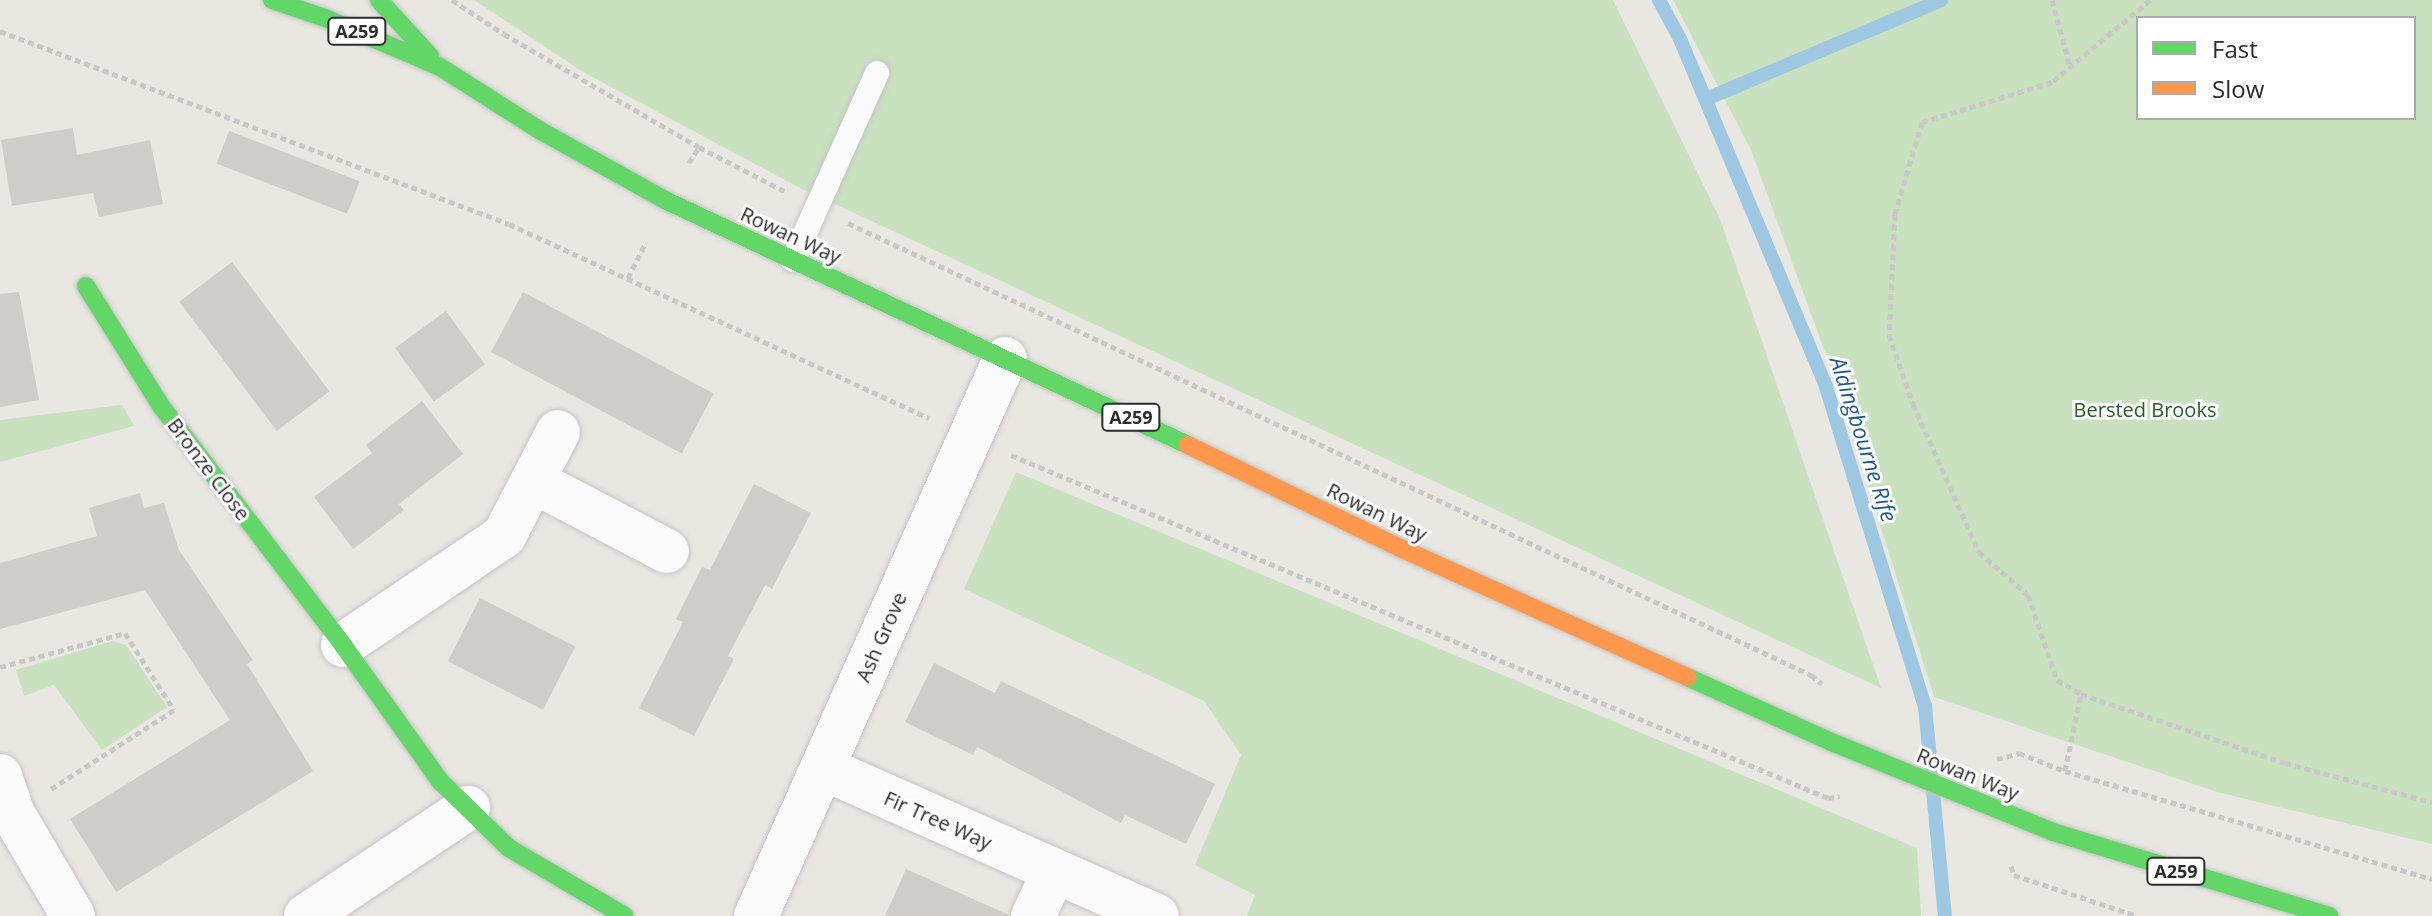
<!DOCTYPE html>
<style>
body{margin:0}
#map{position:relative;width:2432px;height:916px;overflow:hidden;background:#e9e7e2;font-family:"Open Sans",sans-serif}
div>[style]{position:absolute}
.green>*{inset:0;background:#c9e1bf}
.stream>*{height:14px;margin:-7px;padding:0 7px;transform-origin:7px;border-radius:7px;background:#9ec8e2}
.building>*{inset:0;background:#cecdc9;transform-origin:0 0}
.path>*{height:5px;margin-top:-2.5px;transform-origin:0;background:repeating-linear-gradient(90deg,#c8c8c7 0 6px,transparent 0 10px)}
.roads{filter:drop-shadow(0 0 2px #c4c3c2) drop-shadow(0 0 2px #c4c3c2)}
.lane>*{height:24px;margin:-12px;padding:0 12px;transform-origin:12px;border-radius:12px;background:#fcfbfb}
.street>*{height:44px;margin:-22px;padding:0 22px;transform-origin:22px;border-radius:22px;background:#fcfbfb}
.fast>*{height:18px;margin:-9px;padding:0 9px;transform-origin:9px;border-radius:9px;background:#63d668}
.slow>*{height:18px;margin:-9px;padding:0 9px;transform-origin:9px;border-radius:9px;background:#ff974d}
span{translate:-50% -50%;white-space:nowrap;text-align:center;line-height:1.15;-webkit-text-stroke:6px #fff;paint-order:stroke}
.shield-label span{padding:2px 6px;background:#fff;border:2px solid;border-radius:6px;-webkit-text-stroke-width:0}
.shield-label{font-size:18px;color:#2c2c2c;font-weight:700}
.street-label{font-size:20px;color:#2c2c2c}
.park-label{font-size:20px;color:#276123}
.water-label{font-size:22px;color:#1c588f;font-style:italic}
.legend{position:absolute;left:2136px;top:16px;width:280px;height:104px;box-sizing:border-box;background:#fff;border:2px solid #ababab;margin:0;padding:10px 14px;list-style:none;font-size:24px;color:#2c2c2c}
.legend li{display:flex;align-items:center;gap:16px;height:40px}
.legend b{width:40px;border:2px solid #ababab}
</style>
<div id="map">
<div class="green">
<div style="clip-path:polygon(474px 0,1613px 0,1720px 219px,1881px 688px,800px 188px,583px 72px)"></div>
<div style="clip-path:polygon(evenodd,1673px 0,2432px 0,2432px 844px,2217px 792px,1934px 697px,1833px 374px,1751px 150px,1673px 0,2138px 18px,2414px 18px,2414px 118px,2138px 118px,2138px 18px)"></div>
<div style="clip-path:polygon(122px 405px,134px 426px,0 462px,0 420px)"></div>
<div style="clip-path:polygon(1016px 472px,1917px 848px,1921px 916px,1247px 916px,1255px 895px,1195px 865px,1241px 755px,1204px 701px,964px 589px)"></div>
<div style="clip-path:polygon(112px 641px,126px 645px,167px 707px,102px 750px,54px 685px,24px 696px,16px 670px)"></div>
</div>
<div class="stream">
<div style="left:1659px;top:0;width:44px;rotate:61.7deg"></div>
<div style="left:1680px;top:39px;width:377px;rotate:67.2deg"></div>
<div style="left:1826px;top:387px;width:334px;rotate:72.8deg"></div>
<div style="left:1925px;top:706px;width:211px;rotate:84.6deg"></div>
<div style="left:1706px;top:99px;width:255px;rotate:-22.8deg"></div>
</div>
<div class="building">
<div style="clip-path:polygon(73px 128px,77px 155px,150px 140px,163px 204px,99px 217px,93px 193px,12px 206px,1px 140px)"></div>
<div style="left:229px;top:131px;width:140px;height:35px;rotate:21deg"></div>
<div style="left:232px;top:262px;width:162px;height:66px;rotate:53deg"></div>
<div style="clip-path:polygon(19px 292px,39px 400px,0 407px,0 294px)"></div>
<div style="left:523px;top:292px;width:216px;height:68px;rotate:28deg"></div>
<div style="left:446px;top:311px;width:66px;height:63px;rotate:54deg"></div>
<div style="clip-path:polygon(422px 401px,463px 454px,399px 504px,404px 510px,353px 549px,314px 497px,372px 453px,366px 445px)"></div>
<div style="clip-path:polygon(754px 484px,811px 513px,772px 589px,765px 585px,728px 656px,734px 659px,694px 736px,639px 708px,683px 622px,676px 619px,702px 567px,710px 570px)"></div>
<div style="clip-path:polygon(140px 493px,144px 508px,164px 503px,179px 550px,253px 660px,247px 664px,313px 771px,116px 892px,70px 819px,230px 720px,145px 590px,0 629px,0 563px,97px 536px,89px 508px)"></div>
<div style="left:480px;top:598px;width:107px;height:71px;rotate:27deg"></div>
<div style="clip-path:polygon(934px 663px,995px 693px,1001px 681px,1215px 784px,1186px 844px,1125px 815px,1121px 823px,977px 747px,973px 755px,905px 722px)"></div>
<div style="clip-path:polygon(906px 869px,1009px 915px,1008px 916px,885px 916px)"></div>
</div>
<div class="path">
<div style="left:452px;top:0;width:62px;rotate:33.2deg"></div>
<div style="left:504px;top:34px;width:225px;rotate:30.1deg"></div>
<div style="left:699px;top:147px;width:98px;rotate:27.3deg"></div>
<div style="left:2052px;top:0;width:69px;rotate:75deg"></div>
<div style="left:2150px;top:0;width:128px;rotate:140.1deg"></div>
<div style="left:2052px;top:82px;width:136px;rotate:162.9deg"></div>
<div style="left:1922px;top:122px;width:96px;rotate:106.4deg"></div>
<div style="left:1895px;top:214px;width:121px;rotate:92.8deg"></div>
<div style="left:1889px;top:335px;width:73px;rotate:70.8deg"></div>
<div style="left:1913px;top:404px;width:162px;rotate:66deg"></div>
<div style="left:1979px;top:552px;width:65px;rotate:41.3deg"></div>
<div style="left:2028px;top:595px;width:90px;rotate:71.2deg"></div>
<div style="left:2057px;top:680px;width:28px;rotate:30deg"></div>
<div style="left:2081px;top:694px;width:215px;rotate:18.7deg"></div>
<div style="left:2285px;top:763px;width:152px;rotate:14.9deg"></div>
<div style="left:0;top:31px;width:544px;rotate:20.77deg"></div>
<div style="left:509px;top:224px;width:463px;rotate:24.8deg"></div>
<div style="left:689px;top:163px;width:19px;rotate:-58deg"></div>
<div style="left:848px;top:223px;width:1064px;rotate:25.14deg"></div>
<div style="left:1811px;top:675px;width:14px;rotate:39deg"></div>
<div style="left:628px;top:278px;width:40px;rotate:-63.4deg"></div>
<div style="left:1011px;top:455px;width:886px;rotate:22.77deg"></div>
<div style="left:1828px;top:798px;width:12px;rotate:-9deg"></div>
<div style="left:0;top:667px;width:130px;rotate:-15.2deg"></div>
<div style="left:125px;top:633px;width:91px;rotate:57.5deg"></div>
<div style="left:174px;top:710px;width:146px;rotate:147.3deg"></div>
<div style="left:1997px;top:759px;width:23px;rotate:-15deg"></div>
<div style="left:2019px;top:753px;width:49px;rotate:21.4deg"></div>
<div style="left:2065px;top:771px;width:383px;rotate:16.4deg"></div>
<div style="left:2065px;top:771px;width:79px;rotate:-78.3deg"></div>
<div style="left:2011px;top:866px;width:9px;rotate:72deg"></div>
<div style="left:2014px;top:875px;width:130px;rotate:18.4deg"></div>
</div>
<div class="roads">
<div class="lane">
<div style="left:793px;top:260px;width:205px;rotate:-65.8deg"></div>
</div>
<div class="street">
<div style="left:533px;top:481px;width:151px;rotate:27.6deg"></div>
<div style="left:343px;top:645px;width:194px;rotate:-34.1deg"></div>
<div style="left:504px;top:536px;width:117px;rotate:-62.6deg"></div>
<div style="left:823px;top:768px;width:365px;rotate:23.9deg"></div>
<div style="left:0;top:776px;width:40px;rotate:71.1deg"></div>
<div style="left:13px;top:814px;width:118px;rotate:59.5deg"></div>
<div style="left:306px;top:916px;width:195px;rotate:-33.7deg"></div>
<div style="left:756px;top:916px;width:610px;rotate:-65.91deg"></div>
<div style="left:1033px;top:916px;width:49px;rotate:-64.5deg"></div>
</div>
<div class="fast">
<div style="left:272px;top:0;width:56px;rotate:18.8deg"></div>
<div style="left:325px;top:18px;width:125px;rotate:23.1deg"></div>
<div style="left:440px;top:67px;width:120px;rotate:32.4deg"></div>
<div style="left:541px;top:131px;width:144px;rotate:29.1deg"></div>
<div style="left:667px;top:201px;width:575px;rotate:25.1deg"></div>
<div style="left:379px;top:0;width:76px;rotate:47.7deg"></div>
<div style="left:86px;top:286px;width:142px;rotate:58deg"></div>
<div style="left:161px;top:406px;width:300px;rotate:52.7deg"></div>
<div style="left:343px;top:645px;width:167px;rotate:54.5deg"></div>
<div style="left:440px;top:781px;width:96px;rotate:44.2deg"></div>
<div style="left:509px;top:848px;width:134px;rotate:30.4deg"></div>
<div style="left:1687px;top:677px;width:161px;rotate:24.2deg"></div>
<div style="left:1834px;top:743px;width:236px;rotate:22.1deg"></div>
<div style="left:2053px;top:832px;width:289px;rotate:16.9deg"></div>
</div>
<div class="slow">
<div style="left:1188px;top:445px;width:236px;rotate:25.9deg"></div>
<div style="left:1400px;top:548px;width:315px;rotate:24.2deg"></div>
</div>
</div>
<div class="shield-label">
<span style="left:357px;top:31px">A259</span>
<span style="left:1131px;top:417px">A259</span>
<span style="left:2176px;top:871px">A259</span>
</div>
<div class="street-label">
<span style="left:791px;top:235px;rotate:25deg">Rowan Way</span>
<span style="left:209px;top:469px;rotate:53deg">Bronze Close</span>
<span style="left:1377px;top:512px;rotate:26deg">Rowan Way</span>
<span style="left:881px;top:637px;rotate:-66deg">Ash Grove</span>
<span style="left:1968px;top:774px;rotate:22deg">Rowan Way</span>
<span style="left:938px;top:820px;rotate:24deg">Fir Tree Way</span>
</div>
<div class="park-label">
<span style="left:2145px;top:409px">Bersted Brooks</span>
</div>
<div class="water-label">
<span style="left:1864px;top:439px;rotate:72deg">Aldingbourne Rife</span>
</div>
<ul class="legend">
<li><b style="height:10px;background:#63d668"></b>Fast</li>
<li><b style="height:10px;background:#ff974d"></b>Slow</li>
</ul>
</div>
